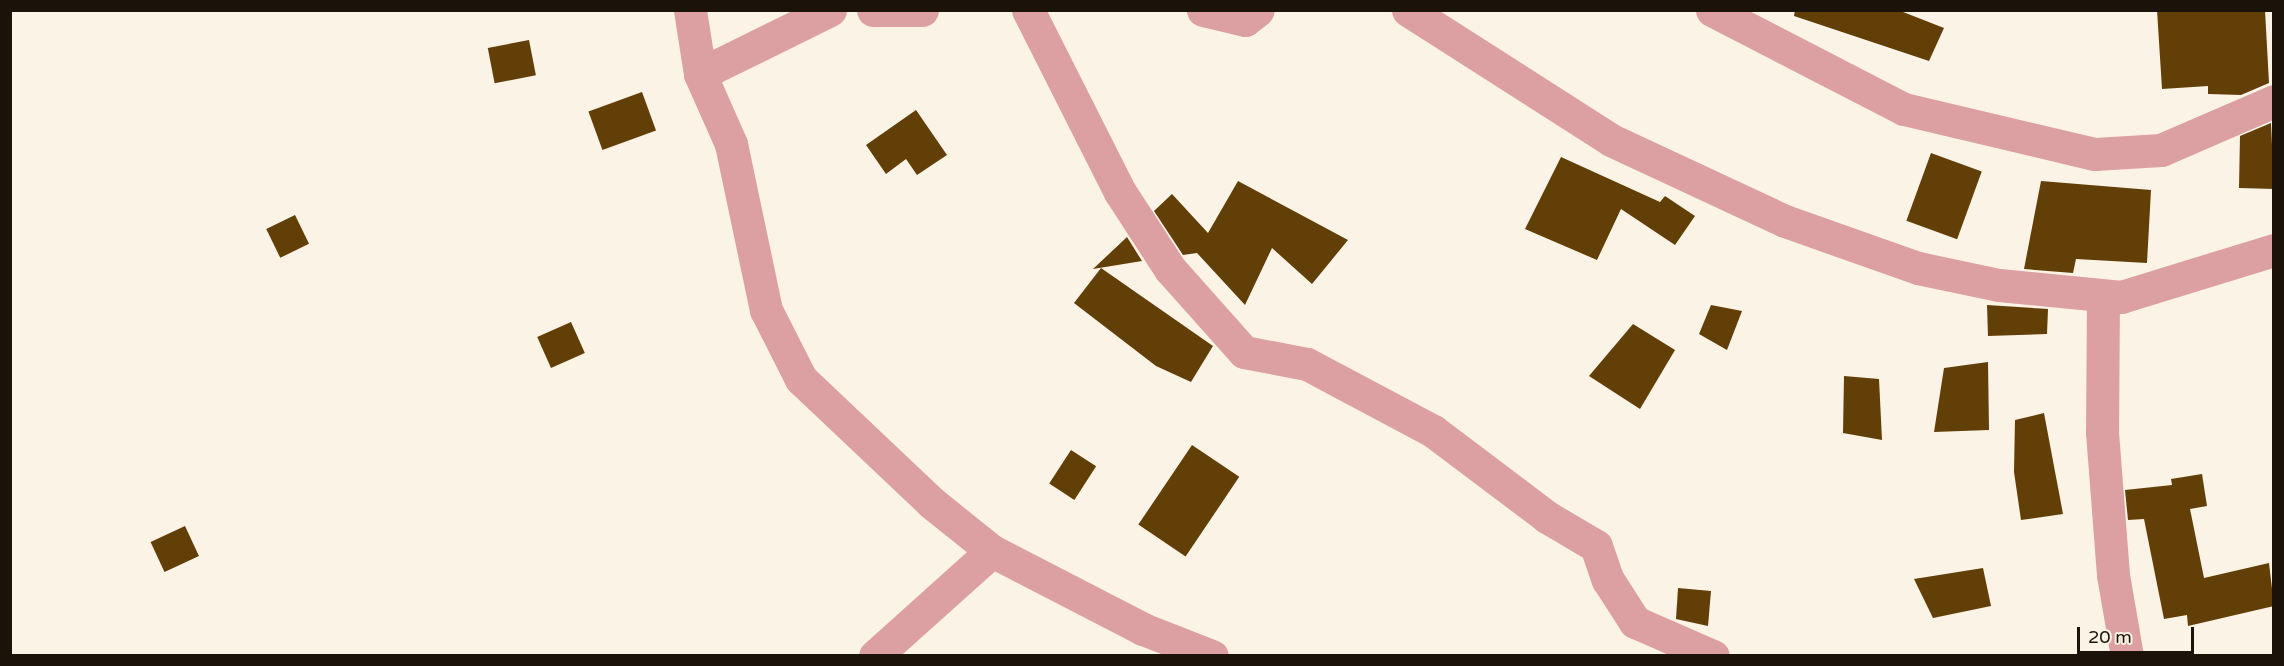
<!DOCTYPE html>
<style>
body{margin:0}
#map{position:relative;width:2284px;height:666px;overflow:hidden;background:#fcf3e7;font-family:"Varela Round",sans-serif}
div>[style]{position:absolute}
.building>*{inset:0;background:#613f06;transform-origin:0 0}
.street>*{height:33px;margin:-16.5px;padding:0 16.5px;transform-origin:16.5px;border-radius:16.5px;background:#dda0a2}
span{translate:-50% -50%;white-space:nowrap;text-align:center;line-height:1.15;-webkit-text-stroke:6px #fcf3e7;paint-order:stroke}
.frame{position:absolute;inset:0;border:12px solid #1b1309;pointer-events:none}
.scale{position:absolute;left:2077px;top:627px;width:117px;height:27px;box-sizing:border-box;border:3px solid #1b1309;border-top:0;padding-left:8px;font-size:18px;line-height:21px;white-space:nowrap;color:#1b1309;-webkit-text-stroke:4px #fcf3e7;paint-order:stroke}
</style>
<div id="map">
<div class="building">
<div style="clip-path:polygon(1795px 10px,1898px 10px,1944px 28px,1929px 61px,1794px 16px)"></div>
<div style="clip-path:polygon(2157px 10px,2265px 10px,2269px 83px,2241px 95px,2208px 94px,2208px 86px,2162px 89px)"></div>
<div style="left:529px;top:40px;width:36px;height:42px;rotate:79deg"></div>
<div style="left:642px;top:92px;width:41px;height:57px;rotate:70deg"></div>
<div style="clip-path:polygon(916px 110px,947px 155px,917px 175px,906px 159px,886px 174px,866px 145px)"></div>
<div style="clip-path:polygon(2271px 123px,2274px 189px,2239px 188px,2240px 136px)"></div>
<div style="left:1931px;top:153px;width:54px;height:72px;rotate:20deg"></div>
<div style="clip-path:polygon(1561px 157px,1660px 202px,1665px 196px,1695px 216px,1675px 245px,1621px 209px,1597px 260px,1525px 229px)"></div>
<div style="clip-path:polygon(1238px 181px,1348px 240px,1312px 284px,1272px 248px,1245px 305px,1197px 253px,1183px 255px,1154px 211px,1172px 194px,1208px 233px)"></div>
<div style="clip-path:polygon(2041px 181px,2151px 190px,2147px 263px,2076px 259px,2073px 273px,2024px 269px)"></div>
<div style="left:295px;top:215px;width:32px;height:32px;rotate:64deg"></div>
<div style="clip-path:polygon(1127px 237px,1142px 261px,1093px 269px)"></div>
<div style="clip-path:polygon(1101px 268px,1213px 346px,1191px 382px,1156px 366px,1074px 303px)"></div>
<div style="clip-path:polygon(1711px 305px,1742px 311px,1727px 350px,1699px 334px)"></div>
<div style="clip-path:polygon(1987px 305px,2048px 309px,2047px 334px,1988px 336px)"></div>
<div style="left:571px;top:322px;width:34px;height:37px;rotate:66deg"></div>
<div style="clip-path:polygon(1633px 324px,1675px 350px,1640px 409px,1589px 376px)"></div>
<div style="clip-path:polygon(1988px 362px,1989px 430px,1934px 432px,1944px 368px)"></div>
<div style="clip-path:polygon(1844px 376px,1879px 379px,1882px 440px,1843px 433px)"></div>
<div style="clip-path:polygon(2044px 413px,2063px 514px,2021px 520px,2014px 472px,2015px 420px)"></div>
<div style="left:1192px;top:445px;width:57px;height:96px;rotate:34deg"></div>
<div style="left:1071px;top:450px;width:30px;height:40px;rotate:33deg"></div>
<div style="clip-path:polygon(2202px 474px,2207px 506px,2190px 509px,2204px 578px,2269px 563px,2274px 606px,2188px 626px,2187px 615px,2164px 619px,2144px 519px,2128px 520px,2125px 490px,2172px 485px,2171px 479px)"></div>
<div style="left:185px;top:526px;width:33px;height:38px;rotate:65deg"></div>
<div style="clip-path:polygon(1983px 568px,1991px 606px,1933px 618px,1914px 579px)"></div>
<div style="clip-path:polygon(1678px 588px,1711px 591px,1708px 626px,1676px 619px)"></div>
</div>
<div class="street">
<div style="left:690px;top:10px;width:65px;rotate:81.1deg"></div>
<div style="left:700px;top:74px;width:77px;rotate:66.1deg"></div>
<div style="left:731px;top:144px;width:170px;rotate:78.1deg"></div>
<div style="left:766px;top:310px;width:77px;rotate:63.1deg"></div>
<div style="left:801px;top:379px;width:180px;rotate:43.4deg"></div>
<div style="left:932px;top:503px;width:77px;rotate:38.7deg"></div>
<div style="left:992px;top:551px;width:170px;rotate:27.3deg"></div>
<div style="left:1143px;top:629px;width:74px;rotate:21.4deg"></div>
<div style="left:873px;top:10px;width:49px"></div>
<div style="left:1028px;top:10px;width:204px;rotate:63.2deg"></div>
<div style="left:1120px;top:192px;width:92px;rotate:57deg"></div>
<div style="left:1170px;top:269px;width:111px;rotate:48.3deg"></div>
<div style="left:1244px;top:352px;width:64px;rotate:10.8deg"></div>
<div style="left:1307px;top:364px;width:143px;rotate:28deg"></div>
<div style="left:1433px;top:431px;width:143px;rotate:37deg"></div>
<div style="left:1547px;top:517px;width:57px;rotate:30.6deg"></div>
<div style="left:1596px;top:546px;width:36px;rotate:71deg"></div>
<div style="left:1608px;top:580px;width:50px;rotate:57.3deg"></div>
<div style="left:1635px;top:622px;width:85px;rotate:23.6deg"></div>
<div style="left:1203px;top:10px;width:43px;rotate:13.4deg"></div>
<div style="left:1245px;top:20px;width:16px;rotate:-38deg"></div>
<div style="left:1408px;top:10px;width:241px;rotate:32.6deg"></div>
<div style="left:1611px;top:140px;width:192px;rotate:25deg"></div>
<div style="left:1785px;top:221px;width:141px;rotate:19.5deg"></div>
<div style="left:1918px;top:268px;width:83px;rotate:11.9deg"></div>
<div style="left:1999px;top:285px;width:123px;rotate:5.6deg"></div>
<div style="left:2121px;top:297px;width:160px;rotate:-17.1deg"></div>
<div style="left:1712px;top:10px;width:216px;rotate:27.3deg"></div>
<div style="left:1904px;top:109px;width:196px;rotate:13.3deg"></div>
<div style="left:2095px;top:154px;width:66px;rotate:-3.5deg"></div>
<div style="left:2161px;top:150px;width:123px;rotate:-23.4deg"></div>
<div style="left:700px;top:74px;width:145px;rotate:-26.2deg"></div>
<div style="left:2103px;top:297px;width:135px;rotate:90.4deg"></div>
<div style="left:2102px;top:432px;width:143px;rotate:85.6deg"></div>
<div style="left:2113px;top:575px;width:82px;rotate:80.2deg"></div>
<div style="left:875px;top:656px;width:157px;rotate:-41.9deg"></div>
</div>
<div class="frame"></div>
<div class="scale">20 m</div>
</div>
